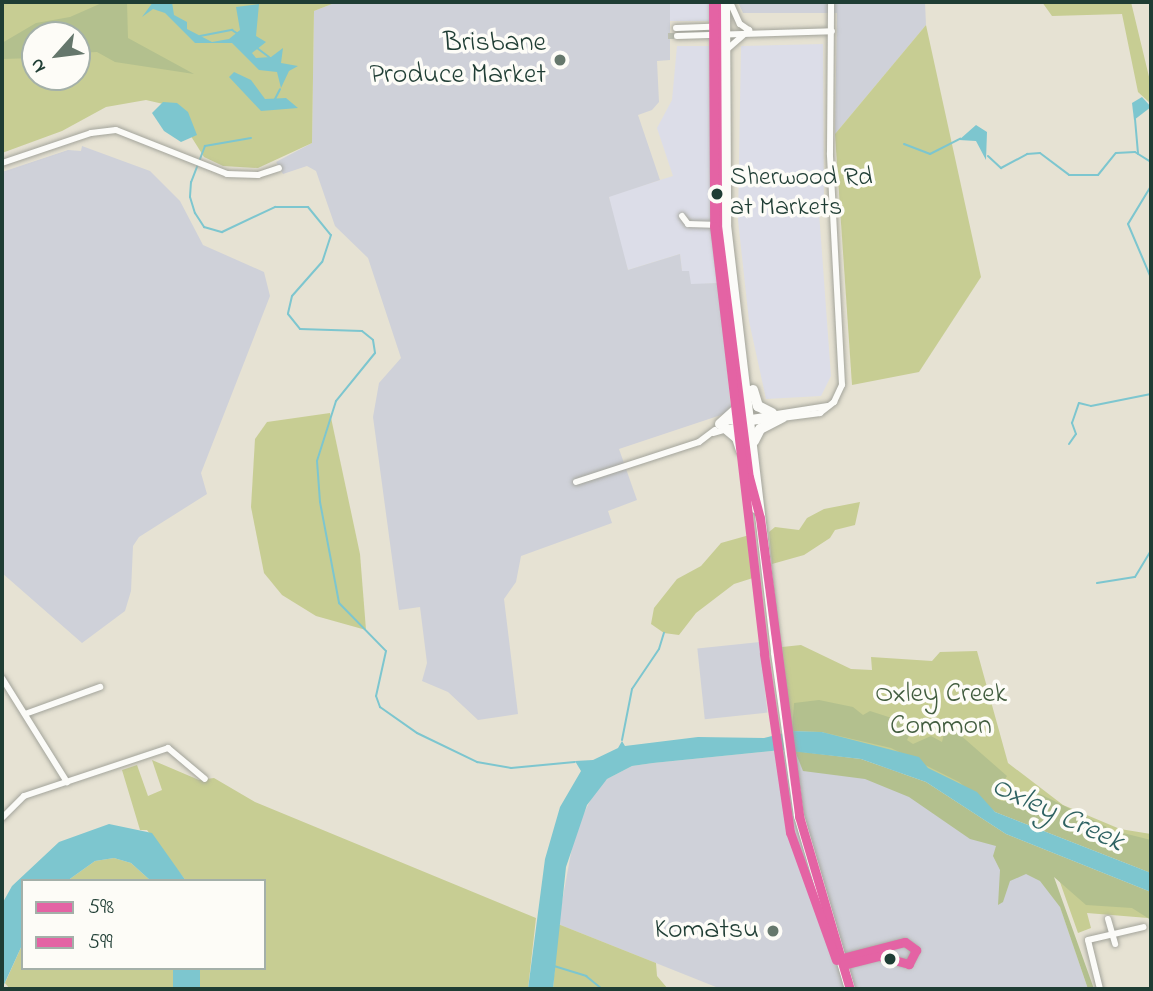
<!DOCTYPE html>
<style>
body{margin:0}
#map{position:relative;width:1153px;height:991px;overflow:hidden;background:#e6e2d3;font-family:"Indie Flower",sans-serif}
div>[style]{position:absolute}
.built>*{inset:0;background:#dcdde8;transform-origin:0 0}
.industrial>*{inset:0;background:#cfd1d9;transform-origin:0 0}
.green>*{inset:0;background:#c7cd93}
.forest>*{inset:0;background:#b3c08e}
.water>*{inset:0;background:#7dc6cf;transform-origin:0 0}
.stream>*{height:2px;margin:-1px;padding:0 1px;transform-origin:1px;border-radius:1px;background:#7dc6cf}
.street-tunnel>*{height:6px;margin-top:-3px;transform-origin:0;background:repeating-linear-gradient(90deg,#bec1b3 0 6px,transparent 0 9px)}
.roads{filter:drop-shadow(0 0 2px #a3a49b) drop-shadow(0 0 2px #a3a49b)}
.street>*{height:6px;margin:-3px;padding:0 3px;transform-origin:3px;border-radius:3px;background:#fbfbf8}
.primary>*{height:10px;margin:-5px;padding:0 5px;transform-origin:5px;border-radius:5px;background:#fbfbf8}
.bus-1>*{height:9px;margin:-4.5px;padding:0 4.5px;transform-origin:4.5px;border-radius:4.5px;background:#e463a4}
.bus-2>*{height:9px;margin:-4.5px;padding:0 4.5px;transform-origin:4.5px;border-radius:4.5px;background:#e463a4}
.dots>*{width:19px;height:19px;translate:-50% -50%;box-sizing:border-box;border:4px solid #fdfcf7;border-radius:50%}
span{translate:-50% -50%;white-space:nowrap;text-align:center;line-height:1.15;-webkit-text-stroke:7px #fdfcf7;paint-order:stroke}
.bus-label{font-size:26px;color:#1f3d34}
.left{translate:0 -50%;text-align:left}
.poi-label{font-size:28px;color:#1f3d34}
.right{translate:-100% -50%;text-align:right}
.park-label{font-size:28px;color:#425d3f}
.water-label{font-size:30px;color:#2e6262;font-style:italic}
.frame{position:absolute;inset:0;border:4px solid #1f3d34;pointer-events:none}
.legend{position:absolute;left:21px;top:879px;width:245px;height:91px;box-sizing:border-box;background:#fdfcf7;border:2px solid #a4b0a9;margin:0;padding:9px 12px;list-style:none;font-size:21px;color:#1f3d34}
.legend li{display:flex;align-items:center;gap:14px;height:35px}
.legend b{width:35px;border:2px solid #a4b0a9}
.north{position:absolute;left:21px;top:21px;width:70px;height:70px;box-sizing:border-box;background:#fdfcf7;border:2px solid #a4b0a9;border-radius:50%;rotate:242deg;font-size:19px;font-weight:700;line-height:28px;text-align:center;color:#1f3d34}
.north::after{content:'';display:block;margin:auto;width:24px;height:32px;background:#65776c;clip-path:polygon(50% 0,100% 100%,50% 72%,0 100%)}
</style>
<div id="map">
<div class="built">
<div style="left:670px;top:2px;width:41px;height:19px"></div>
<div style="clip-path:polygon(823px 44px,824px 207px,819px 212px,831px 376px,821px 396px,766px 399px,749px 321px,738px 220px,741px 46px)"></div>
<div style="clip-path:polygon(677px 46px,711px 46px,711px 221px,718px 283px,691px 285px,682px 272px,680px 254px,628px 270px,614px 226px,609px 196px,673px 176px,657px 128px,672px 100px)"></div>
</div>
<div class="industrial">
<div style="clip-path:polygon(337px 2px,670px 2px,670px 60px,657px 61px,659px 102px,652px 110px,638px 115px,660px 180px,609px 197px,628px 270px,680px 254px,682px 271px,689px 271px,691px 284px,718px 283px,731px 408px,727px 413px,619px 449px,637px 500px,608px 511px,612px 523px,521px 556px,516px 582px,504px 599px,518px 714px,478px 720px,448px 692px,422px 681px,427px 663px,420px 607px,399px 610px,373px 417px,379px 383px,401px 358px,368px 258px,335px 226px,316px 171px,307px 166px,283px 174px,276px 162px,312px 143px,314px 11px)"></div>
<div style="clip-path:polygon(738px 2px,925px 2px,926px 25px,835px 134px,837px 13px,743px 13px)"></div>
<div style="clip-path:polygon(82px 146px,150px 171px,180px 201px,203px 245px,264px 272px,270px 296px,201px 473px,207px 494px,139px 537px,133px 546px,131px 591px,125px 611px,82px 643px,2px 573px,2px 172px,68px 150px,81px 151px)"></div>
<div style="left:760px;top:642px;width:71px;height:63px;rotate:84deg"></div>
<div style="clip-path:polygon(781px 750px,894px 768px,1052px 883px,1088px 989px,721px 989px,558px 924px,575px 831px,596px 789px,607px 779px,632px 766px,653px 763px)"></div>
</div>
<div class="green">
<div style="clip-path:polygon(evenodd,2px 2px,337px 2px,314px 11px,312px 143px,258px 168px,223px 166px,204px 157px,172px 106px,146px 100px,106px 107px,62px 131px,2px 153px,2px 2px,35px 35px,77px 35px,77px 77px,35px 77px,35px 35px)"></div>
<div style="clip-path:polygon(1042px 2px,1131px 2px,1151px 85px,1151px 104px,1138px 92px,1122px 14px,1052px 16px)"></div>
<div style="clip-path:polygon(926px 25px,981px 277px,919px 372px,852px 385px,835px 134px)"></div>
<div style="clip-path:polygon(330px 413px,360px 554px,366px 630px,316px 616px,282px 595px,264px 573px,251px 507px,255px 439px,267px 422px)"></div>
<div style="clip-path:polygon(860px 502px,855px 525px,835px 530px,830px 538px,804px 555px,772px 564px,769px 532px,775px 527px,799px 530px,807px 518px,824px 509px)"></div>
<div style="clip-path:polygon(753px 534px,756px 577px,734px 584px,696px 613px,679px 635px,664px 633px,651px 624px,654px 608px,677px 579px,701px 566px,721px 543px)"></div>
<div style="clip-path:polygon(801px 645px,851px 669px,872px 670px,871px 657px,932px 661px,940px 652px,977px 651px,1008px 763px,1063px 805px,1120px 829px,1151px 834px,1151px 873px,822px 732px,792px 731px,782px 647px)"></div>
<div style="clip-path:polygon(152px 760px,199px 780px,214px 778px,255px 802px,536px 918px,528px 989px,199px 989px,200px 968px,264px 968px,264px 881px,186px 881px,147px 830px,140px 830px,122px 770px,137px 765px,148px 796px,162px 790px)"></div>
<div style="clip-path:polygon(1050px 854px,1110px 878px,1148px 918px,1087px 913px,1091px 928px,1078px 933px)"></div>
<div style="clip-path:polygon(114px 858px,131px 863px,151px 881px,67px 881px,95px 861px)"></div>
<div style="clip-path:polygon(558px 924px,656px 963px,657px 976px,668px 989px,553px 989px)"></div>
<div style="clip-path:polygon(23px 943px,23px 968px,173px 968px,173px 989px,10px 989px,5px 983px)"></div>
</div>
<div class="forest">
<div style="clip-path:polygon(104px 2px,127px 2px,128px 38px,194px 74px,115px 62px,97px 52px,77px 53px,77px 35px,35px 35px,35px 58px,2px 59px,2px 43px,36px 23px,70px 17px)"></div>
<div style="clip-path:polygon(819px 700px,853px 707px,863px 715px,870px 711px,898px 720px,911px 732px,907px 740px,913px 744px,931px 736px,942px 742px,946px 726px,950px 726px,1007px 776px,996px 793px,1001px 801px,1031px 802px,1036px 792px,1115px 831px,1151px 840px,1151px 873px,995px 812px,959px 782px,891px 748px,822px 732px,792px 731px,794px 703px)"></div>
<div style="clip-path:polygon(795px 751px,861px 759px,926px 782px,1006px 834px,1151px 892px,1151px 920px,1132px 908px,1086px 905px,1054px 877px,1094px 989px,1088px 989px,1060px 907px,1040px 881px,1026px 874px,1010px 881px,1003px 902px,998px 905px,1000px 870px,993px 856px,996px 846px,970px 839px,909px 797px,865px 779px,803px 771px)"></div>
</div>
<div class="water">
<div style="clip-path:polygon(153px 2px,172px 2px,174px 15px,187px 22px,187px 29px,212px 42px,229px 39px,240px 30px,236px 7px,259px 4px,256px 36px,266px 42px,252px 53px,256px 58px,271px 57px,283px 48px,281px 63px,298px 66px,289px 71px,281px 88px,277px 72px,259px 70px,232px 43px,195px 43px,165px 13px,153px 9px,142px 17px)"></div>
<div style="clip-path:polygon(234px 72px,251px 80px,265px 99px,286px 98px,298px 108px,261px 111px,229px 77px)"></div>
<div style="clip-path:polygon(1142px 97px,1151px 107px,1134px 120px,1132px 103px)"></div>
<div style="clip-path:polygon(163px 102px,177px 103px,188px 112px,197px 135px,181px 142px,164px 131px,152px 113px)"></div>
<div style="clip-path:polygon(976px 125px,987px 132px,986px 160px,976px 141px,959px 140px)"></div>
<div style="clip-path:polygon(792px 731px,822px 732px,919px 757px,928px 768px,977px 792px,995px 812px,1151px 873px,1151px 892px,1006px 834px,926px 782px,861px 759px,781px 750px,653px 763px,632px 766px,607px 779px,587px 805px,566px 867px,553px 989px,528px 989px,545px 859px,560px 807px,581px 771px,575px 761px,593px 760px,618px 748px,622px 741px,625px 746px,698px 737px,764px 738px)"></div>
<div style="clip-path:polygon(109px 824px,152px 833px,186px 881px,151px 881px,131px 863px,114px 858px,95px 861px,67px 881px,23px 881px,23px 943px,2px 989px,2px 904px,12px 886px,59px 842px)"></div>
<div style="left:173px;top:968px;width:27px;height:21px"></div>
</div>
<div class="stream">
<div style="left:200px;top:36px;width:33px;rotate:-11deg"></div>
<div style="left:232px;top:30px;width:7px;rotate:34deg"></div>
<div style="left:257px;top:48px;width:15px;rotate:37deg"></div>
<div style="left:275px;top:99px;width:11px;rotate:-63deg"></div>
<div style="left:1135px;top:119px;width:35px;rotate:85deg"></div>
<div style="left:251px;top:138px;width:47px;rotate:170.1deg"></div>
<div style="left:205px;top:146px;width:39px;rotate:111deg"></div>
<div style="left:191px;top:182px;width:15px;rotate:94deg"></div>
<div style="left:190px;top:197px;width:17px;rotate:73deg"></div>
<div style="left:195px;top:213px;width:17px;rotate:57deg"></div>
<div style="left:204px;top:227px;width:19px;rotate:16deg"></div>
<div style="left:222px;top:232px;width:59px;rotate:-25.3deg"></div>
<div style="left:275px;top:207px;width:33px"></div>
<div style="left:308px;top:207px;width:36px;rotate:51deg"></div>
<div style="left:331px;top:235px;width:28px;rotate:108deg"></div>
<div style="left:322px;top:262px;width:45px;rotate:131.4deg"></div>
<div style="left:292px;top:296px;width:18px;rotate:103deg"></div>
<div style="left:288px;top:314px;width:19px;rotate:51deg"></div>
<div style="left:300px;top:329px;width:62px;rotate:1.8deg"></div>
<div style="left:362px;top:331px;width:14px;rotate:39deg"></div>
<div style="left:373px;top:340px;width:13px;rotate:81deg"></div>
<div style="left:375px;top:353px;width:62px;rotate:129.1deg"></div>
<div style="left:336px;top:401px;width:63px;rotate:107.6deg"></div>
<div style="left:317px;top:461px;width:41px;rotate:85.8deg"></div>
<div style="left:320px;top:502px;width:103px;rotate:79.3deg"></div>
<div style="left:339px;top:603px;width:67px;rotate:45.6deg"></div>
<div style="left:386px;top:651px;width:46px;rotate:102.5deg"></div>
<div style="left:376px;top:696px;width:12px;rotate:70deg"></div>
<div style="left:380px;top:707px;width:45px;rotate:35.1deg"></div>
<div style="left:417px;top:733px;width:67px;rotate:25.8deg"></div>
<div style="left:477px;top:762px;width:35px;rotate:10deg"></div>
<div style="left:511px;top:768px;width:64px;rotate:-5.4deg"></div>
<div style="left:904px;top:144px;width:28px;rotate:21deg"></div>
<div style="left:930px;top:154px;width:34px;rotate:-27deg"></div>
<div style="left:988px;top:156px;width:18px;rotate:43deg"></div>
<div style="left:1001px;top:168px;width:30px;rotate:-28deg"></div>
<div style="left:1027px;top:154px;width:13px;rotate:-4deg"></div>
<div style="left:1040px;top:153px;width:36px;rotate:37deg"></div>
<div style="left:1069px;top:175px;width:29px"></div>
<div style="left:1098px;top:175px;width:28px;rotate:-51deg"></div>
<div style="left:1116px;top:153px;width:19px;rotate:-3deg"></div>
<div style="left:1135px;top:152px;width:19px;rotate:32deg"></div>
<div style="left:1151px;top:186px;width:44px;rotate:121.2deg"></div>
<div style="left:1128px;top:224px;width:59px;rotate:66.9deg"></div>
<div style="left:1069px;top:444px;width:12px;rotate:-55deg"></div>
<div style="left:1076px;top:434px;width:12px;rotate:-110deg"></div>
<div style="left:1072px;top:423px;width:21px;rotate:-71deg"></div>
<div style="left:1079px;top:403px;width:12px;rotate:14deg"></div>
<div style="left:1091px;top:406px;width:61px;rotate:-11.3deg"></div>
<div style="left:1097px;top:583px;width:38px;rotate:-9deg"></div>
<div style="left:1135px;top:577px;width:31px;rotate:-59deg"></div>
<div style="left:622px;top:740px;width:52px;rotate:-78.9deg"></div>
<div style="left:632px;top:689px;width:48px;rotate:-56deg"></div>
<div style="left:659px;top:649px;width:17px;rotate:-73deg"></div>
<div style="left:554px;top:966px;width:34px;rotate:17deg"></div>
<div style="left:586px;top:976px;width:21px;rotate:39deg"></div>
</div>
<div class="street-tunnel">
<div style="left:668px;top:36px;width:9px"></div>
</div>
<div class="roads">
<div class="street">
<div style="left:730px;top:2px;width:24px;rotate:66deg"></div>
<div style="left:740px;top:24px;width:11px;rotate:34deg"></div>
<div style="left:676px;top:28px;width:35px;rotate:-2deg"></div>
<div style="left:711px;top:27px;width:7px;rotate:34deg"></div>
<div style="left:677px;top:36px;width:155px;rotate:-1.8deg"></div>
<div style="left:725px;top:51px;width:32px;rotate:-41deg"></div>
<div style="left:2px;top:163px;width:94px;rotate:-18.6deg"></div>
<div style="left:91px;top:133px;width:25px;rotate:-7deg"></div>
<div style="left:116px;top:130px;width:119px;rotate:21.6deg"></div>
<div style="left:227px;top:174px;width:31px;rotate:2deg"></div>
<div style="left:258px;top:175px;width:22px;rotate:-18deg"></div>
<div style="left:682px;top:216px;width:10px;rotate:53deg"></div>
<div style="left:688px;top:224px;width:32px;rotate:2deg"></div>
<div style="left:726px;top:422px;width:103px;rotate:-8.9deg"></div>
<div style="left:713px;top:433px;width:40px;rotate:-16deg"></div>
<div style="left:751px;top:422px;width:70px;rotate:-7.4deg"></div>
<div style="left:820px;top:413px;width:18px;rotate:-38deg"></div>
<div style="left:834px;top:402px;width:19px;rotate:-65deg"></div>
<div style="left:842px;top:385px;width:232px;rotate:-93deg"></div>
<div style="left:830px;top:153px;width:151px;rotate:-89.6deg"></div>
<div style="left:576px;top:482px;width:129px;rotate:-18deg"></div>
<div style="left:699px;top:442px;width:20px;rotate:-37deg"></div>
<div style="left:2px;top:678px;width:123px;rotate:58deg"></div>
<div style="left:25px;top:714px;width:80px;rotate:-19.8deg"></div>
<div style="left:2px;top:818px;width:31px;rotate:-45deg"></div>
<div style="left:24px;top:796px;width:152px;rotate:-18.4deg"></div>
<div style="left:168px;top:748px;width:48px;rotate:40deg"></div>
<div style="left:1108px;top:919px;width:26px;rotate:74deg"></div>
<div style="left:842px;top:958px;width:65px;rotate:-14.3deg"></div>
<div style="left:905px;top:942px;width:14px;rotate:36deg"></div>
<div style="left:916px;top:950px;width:16px;rotate:117deg"></div>
<div style="left:909px;top:964px;width:31px;rotate:-165deg"></div>
<div style="left:879px;top:956px;width:36px;rotate:166deg"></div>
<div style="left:1100px;top:989px;width:50px;rotate:-103.8deg"></div>
<div style="left:1088px;top:940px;width:57px;rotate:-13.1deg"></div>
</div>
<div class="primary">
<div style="left:716px;top:2px;width:223px;rotate:89.7deg"></div>
<div style="left:717px;top:225px;width:286px;rotate:82.2deg"></div>
<div style="left:725px;top:2px;width:223px;rotate:89.7deg"></div>
<div style="left:726px;top:225px;width:431px;rotate:83.3deg"></div>
<div style="left:776px;top:653px;width:165px;rotate:82deg"></div>
<div style="left:799px;top:816px;width:180px;rotate:73.6deg"></div>
<div style="left:753px;top:390px;width:17px;rotate:73deg"></div>
<div style="left:758px;top:406px;width:16px;rotate:27deg"></div>
<div style="left:720px;top:424px;width:27px;rotate:-42deg"></div>
<div style="left:725px;top:428px;width:16px;rotate:40deg"></div>
<div style="left:737px;top:438px;width:13px;rotate:72deg"></div>
<div style="left:754px;top:441px;width:13px;rotate:-63deg"></div>
<div style="left:760px;top:429px;width:25px;rotate:-27deg"></div>
</div>
</div>
<div class="bus-1">
<div style="left:716px;top:2px;width:223px;rotate:89.7deg"></div>
<div style="left:717px;top:225px;width:254px;rotate:82.8deg"></div>
<div style="left:749px;top:477px;width:42px;rotate:75deg"></div>
<div style="left:760px;top:518px;width:301px;rotate:82.5deg"></div>
<div style="left:799px;top:816px;width:180px;rotate:73.6deg"></div>
<div style="left:842px;top:958px;width:65px;rotate:-14.3deg"></div>
<div style="left:905px;top:942px;width:14px;rotate:36deg"></div>
<div style="left:916px;top:950px;width:16px;rotate:117deg"></div>
<div style="left:909px;top:964px;width:31px;rotate:-165deg"></div>
<div style="left:879px;top:956px;width:36px;rotate:166deg"></div>
</div>
<div class="bus-2">
<div style="left:713px;top:2px;width:224px;rotate:89.7deg"></div>
<div style="left:714px;top:226px;width:431px;rotate:83.3deg"></div>
<div style="left:764px;top:654px;width:180px;rotate:81.7deg"></div>
<div style="left:790px;top:832px;width:136px;rotate:70.2deg"></div>
</div>
<div class="dots">
<div style="left:560px;top:60px;background:#65776c"></div>
<div style="left:717px;top:194px;background:#1f3d34"></div>
<div style="left:773px;top:931px;background:#65776c"></div>
<div style="left:890px;top:959px;background:#1f3d34"></div>
</div>
<div class="bus-label">
<span class="left" style="left:730px;top:194px">Sherwood Rd<br>at Markets</span>
</div>
<div class="poi-label">
<span class="right" style="left:546px;top:60px">Brisbane<br>Produce Market</span>
<span class="right" style="left:759px;top:931px">Komatsu</span>
</div>
<div class="park-label">
<span style="left:941px;top:711px">Oxley Creek<br>Common</span>
</div>
<div class="water-label">
<span style="left:1057px;top:815px;rotate:25deg">Oxley Creek</span>
</div>
<div class="frame"></div>
<ul class="legend">
<li><b style="height:9px;background:#e463a4"></b>598</li>
<li><b style="height:9px;background:#e463a4"></b>599</li>
</ul>
<div class="north">N</div>
</div>
